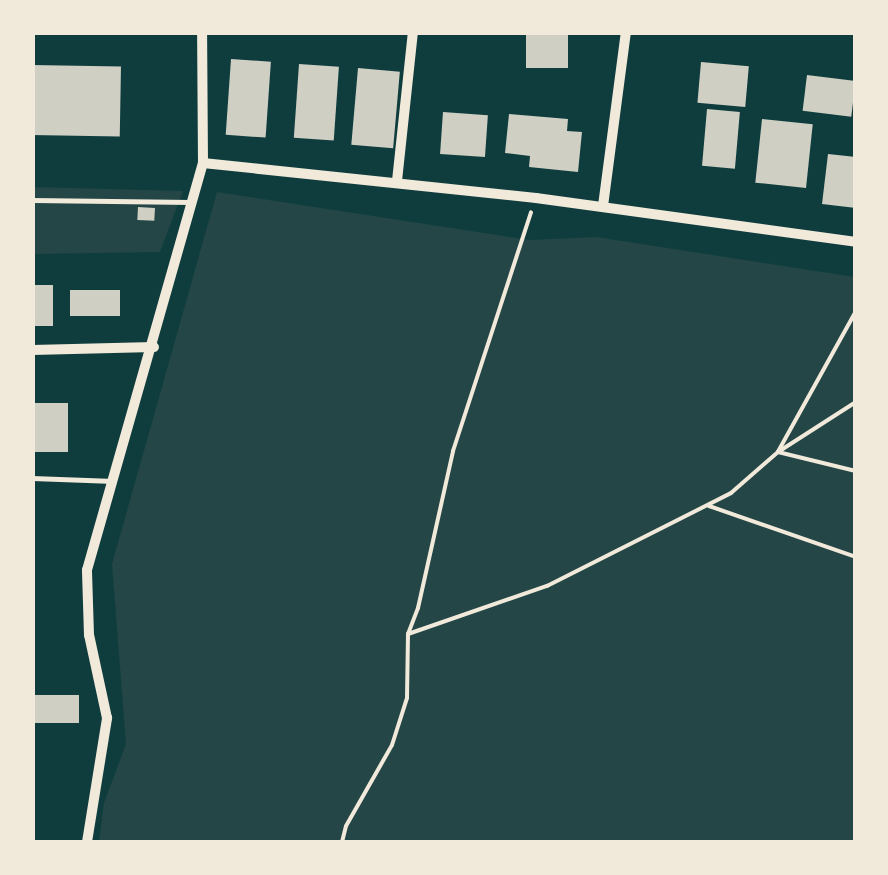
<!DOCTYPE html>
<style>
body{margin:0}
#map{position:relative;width:888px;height:875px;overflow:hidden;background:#0f3d3e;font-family:"Roboto Condensed",sans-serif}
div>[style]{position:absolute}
.green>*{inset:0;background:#244646}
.building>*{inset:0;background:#cfcfc3;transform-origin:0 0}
.path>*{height:4px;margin:-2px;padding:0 2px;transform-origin:2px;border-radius:2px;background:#f1e9da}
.service>*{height:5px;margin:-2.5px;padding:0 2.5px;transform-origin:2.5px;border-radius:2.5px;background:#f1e9da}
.minor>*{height:10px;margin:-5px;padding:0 5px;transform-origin:5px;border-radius:5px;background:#f1e9da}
span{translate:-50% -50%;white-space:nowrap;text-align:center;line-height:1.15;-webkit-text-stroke:10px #f1e9da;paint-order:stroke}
.frame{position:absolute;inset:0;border:35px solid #f1e9da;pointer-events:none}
</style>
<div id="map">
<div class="green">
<div style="clip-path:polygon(33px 187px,183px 191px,160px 252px,33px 254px)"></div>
<div style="clip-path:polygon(217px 192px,530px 240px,596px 237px,855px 277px,855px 842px,99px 842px,104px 803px,126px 744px,112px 564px)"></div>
</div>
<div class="building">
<div style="left:526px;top:32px;width:42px;height:36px"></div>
<div style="left:231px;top:59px;width:40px;height:76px;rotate:4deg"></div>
<div style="left:701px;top:62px;width:48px;height:41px;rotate:5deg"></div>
<div style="left:299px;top:64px;width:40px;height:74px;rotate:4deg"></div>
<div style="left:32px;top:65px;width:89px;height:70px;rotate:1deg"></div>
<div style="left:358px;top:68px;width:42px;height:77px;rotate:5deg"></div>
<div style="left:807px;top:75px;width:49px;height:36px;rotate:7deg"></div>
<div style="left:707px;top:109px;width:33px;height:57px;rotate:5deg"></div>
<div style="left:443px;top:112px;width:45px;height:42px;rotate:4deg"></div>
<div style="clip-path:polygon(509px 114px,568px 119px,567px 131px,582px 132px,578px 172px,529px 167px,530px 156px,505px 153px)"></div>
<div style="left:762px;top:119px;width:51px;height:64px;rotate:6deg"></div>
<div style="clip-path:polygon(828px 154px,856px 157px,856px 208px,822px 204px)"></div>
<div style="left:138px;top:207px;width:17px;height:13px;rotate:3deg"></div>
<div style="left:32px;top:285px;width:21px;height:41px"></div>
<div style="left:120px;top:290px;width:26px;height:50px;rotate:90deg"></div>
<div style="left:32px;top:403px;width:36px;height:49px"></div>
<div style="left:32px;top:695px;width:47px;height:28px"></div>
</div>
<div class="path">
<div style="left:856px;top:311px;width:161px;rotate:119deg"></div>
<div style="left:778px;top:452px;width:80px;rotate:13.7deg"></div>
<div style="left:709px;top:506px;width:156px;rotate:19.1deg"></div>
<div style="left:408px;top:634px;width:147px;rotate:-19.1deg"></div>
<div style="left:547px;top:586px;width:206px;rotate:-26.8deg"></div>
<div style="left:731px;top:493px;width:62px;rotate:-41.1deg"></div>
<div style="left:778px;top:452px;width:93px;rotate:-32.7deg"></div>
<div style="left:342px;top:842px;width:16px;rotate:-76deg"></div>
<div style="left:346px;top:826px;width:93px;rotate:-60.4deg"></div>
<div style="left:392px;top:745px;width:49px;rotate:-72.3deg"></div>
<div style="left:407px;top:698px;width:64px;rotate:-89.1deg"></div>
<div style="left:408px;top:634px;width:28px;rotate:-69deg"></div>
<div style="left:418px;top:608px;width:161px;rotate:-77.4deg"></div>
<div style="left:453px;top:451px;width:251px;rotate:-71.9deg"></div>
</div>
<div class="service">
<div style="left:32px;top:200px;width:159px;rotate:0.7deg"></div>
<div style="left:32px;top:478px;width:82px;rotate:2.1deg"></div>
</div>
<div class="minor">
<div style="left:203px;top:163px;width:335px;rotate:6deg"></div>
<div style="left:536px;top:198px;width:323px;rotate:7.8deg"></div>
<div style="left:397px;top:181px;width:150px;rotate:-83.9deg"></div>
<div style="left:603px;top:206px;width:176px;rotate:-82.5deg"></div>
<div style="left:32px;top:350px;width:122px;rotate:-1.4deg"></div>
<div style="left:87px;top:842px;width:126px;rotate:-80.8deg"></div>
<div style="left:107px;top:718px;width:85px;rotate:-102.2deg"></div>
<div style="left:89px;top:635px;width:65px;rotate:-91.8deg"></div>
<div style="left:87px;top:570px;width:423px;rotate:-74.1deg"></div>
<div style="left:203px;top:163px;width:131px;rotate:-90.4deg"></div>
</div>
<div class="frame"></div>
</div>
